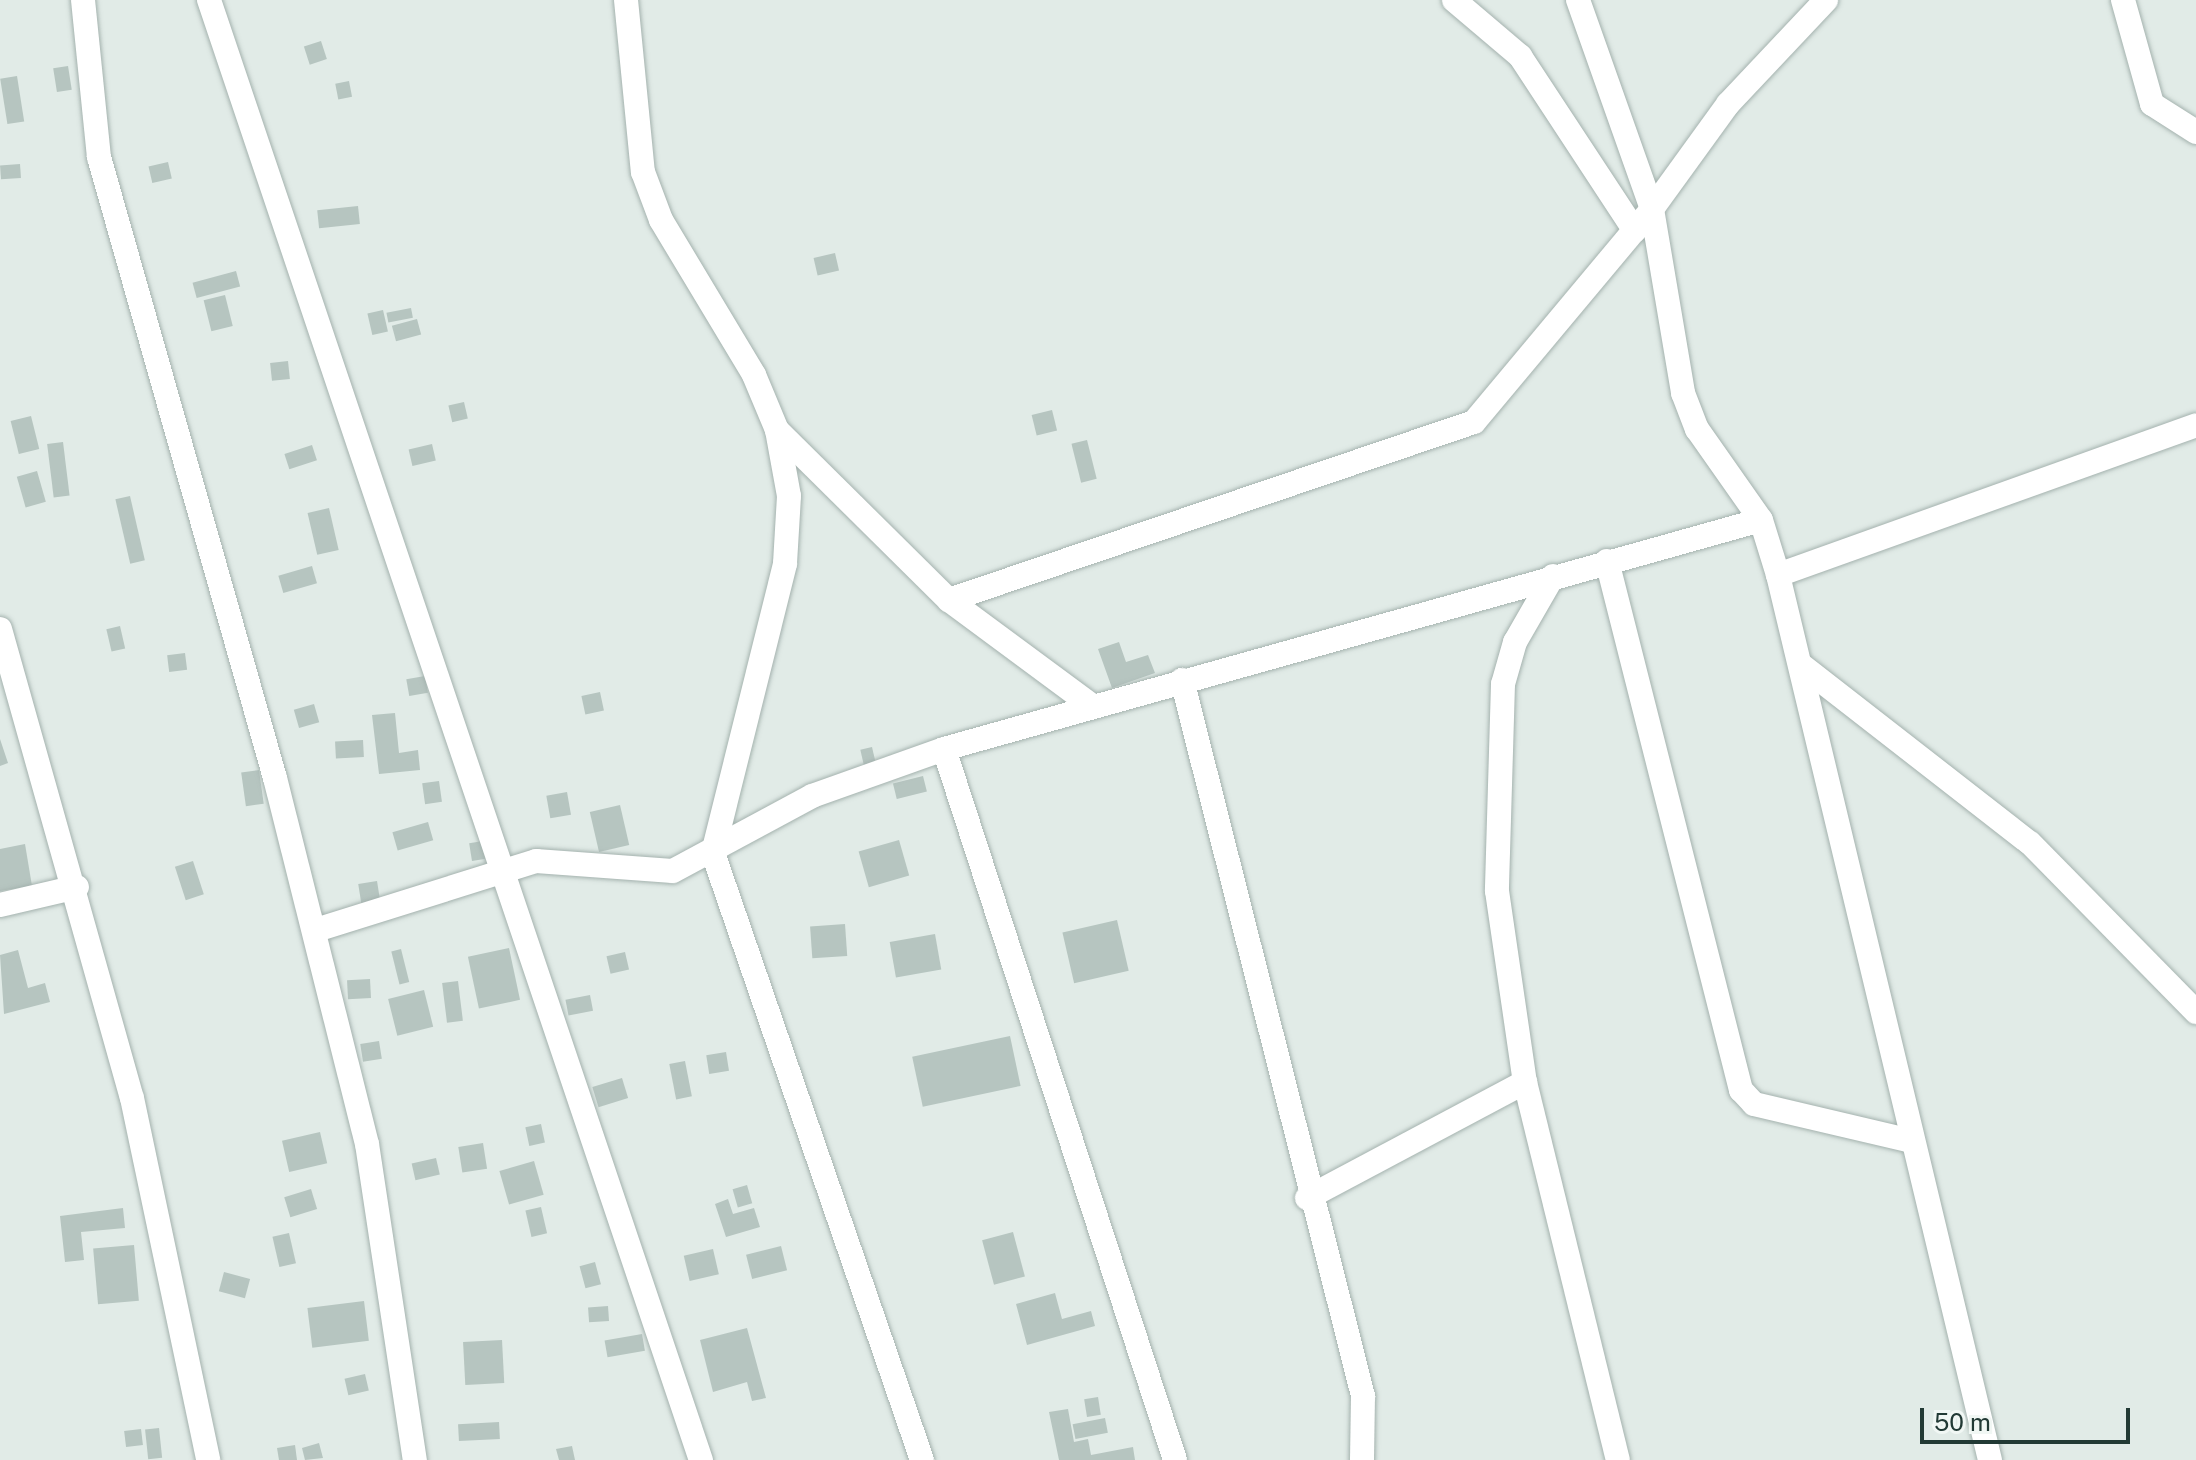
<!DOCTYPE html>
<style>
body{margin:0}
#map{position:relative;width:2196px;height:1460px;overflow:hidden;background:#e1ebe7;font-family:"Public Sans",sans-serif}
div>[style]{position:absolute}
.building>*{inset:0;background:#b6c5c0;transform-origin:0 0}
.roads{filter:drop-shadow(0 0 2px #a4b2ae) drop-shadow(0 0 2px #a4b2ae)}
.street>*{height:24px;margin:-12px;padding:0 12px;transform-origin:12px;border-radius:12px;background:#fff}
span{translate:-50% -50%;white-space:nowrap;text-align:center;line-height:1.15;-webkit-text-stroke:7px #f1f7f4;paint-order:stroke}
.scale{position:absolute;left:1920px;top:1408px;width:210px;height:36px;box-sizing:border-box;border:4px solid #223a35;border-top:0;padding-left:10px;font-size:24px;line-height:28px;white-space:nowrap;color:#223a35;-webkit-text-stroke:6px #f1f7f4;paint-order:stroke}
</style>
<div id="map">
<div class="building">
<div style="left:321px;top:41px;width:19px;height:18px;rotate:72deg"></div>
<div style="left:68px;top:66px;width:24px;height:15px;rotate:81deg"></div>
<div style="left:17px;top:76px;width:46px;height:17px;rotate:81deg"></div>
<div style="left:349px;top:81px;width:16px;height:14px;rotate:79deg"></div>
<div style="left:168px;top:162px;width:17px;height:20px;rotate:77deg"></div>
<div style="left:20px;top:164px;width:14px;height:20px;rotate:86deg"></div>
<div style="left:358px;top:206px;width:18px;height:41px;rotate:84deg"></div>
<div style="left:835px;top:253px;width:18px;height:22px;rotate:77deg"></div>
<div style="left:236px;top:271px;width:16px;height:45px;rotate:75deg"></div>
<div style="left:225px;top:295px;width:32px;height:22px;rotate:76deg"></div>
<div style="left:411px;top:308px;width:10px;height:25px;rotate:79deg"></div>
<div style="left:383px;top:310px;width:22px;height:16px;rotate:77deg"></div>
<div style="left:417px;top:319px;width:16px;height:26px;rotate:75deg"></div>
<div style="left:288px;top:361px;width:18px;height:18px;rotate:84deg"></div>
<div style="left:464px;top:402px;width:17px;height:16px;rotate:77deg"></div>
<div style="left:1052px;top:410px;width:21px;height:21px;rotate:76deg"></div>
<div style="left:31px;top:416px;width:34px;height:21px;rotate:76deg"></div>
<div style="left:1087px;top:440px;width:40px;height:16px;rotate:76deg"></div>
<div style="left:63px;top:442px;width:54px;height:16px;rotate:83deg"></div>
<div style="left:432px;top:444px;width:17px;height:24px;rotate:77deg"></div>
<div style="left:312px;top:445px;width:16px;height:29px;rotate:72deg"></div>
<div style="left:37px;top:471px;width:32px;height:21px;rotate:74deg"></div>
<div style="left:130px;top:496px;width:66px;height:15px;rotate:77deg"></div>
<div style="left:329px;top:508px;width:43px;height:22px;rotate:77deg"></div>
<div style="left:312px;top:566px;width:18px;height:35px;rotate:74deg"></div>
<div style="left:120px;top:626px;width:23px;height:14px;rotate:77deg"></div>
<div style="clip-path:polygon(1119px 642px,1126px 662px,1148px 655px,1155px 673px,1112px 688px,1098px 649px)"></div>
<div style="left:185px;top:653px;width:17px;height:18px;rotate:83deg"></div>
<div style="left:425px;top:676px;width:17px;height:19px;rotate:80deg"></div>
<div style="left:600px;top:692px;width:19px;height:19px;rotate:78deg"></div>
<div style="left:314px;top:704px;width:19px;height:21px;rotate:74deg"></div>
<div style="clip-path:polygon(395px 713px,399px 753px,418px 750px,420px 770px,379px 774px,372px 715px)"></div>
<div style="clip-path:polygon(0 739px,8px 763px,0 766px)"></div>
<div style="left:363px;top:740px;width:17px;height:28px;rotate:87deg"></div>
<div style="left:872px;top:747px;width:23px;height:12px;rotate:77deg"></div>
<div style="left:259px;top:770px;width:34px;height:18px;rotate:82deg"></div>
<div style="left:923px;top:776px;width:16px;height:31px;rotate:76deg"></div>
<div style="left:439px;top:781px;width:21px;height:17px;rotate:82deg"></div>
<div style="left:567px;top:792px;width:23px;height:21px;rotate:80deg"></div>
<div style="left:620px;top:805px;width:41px;height:31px;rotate:77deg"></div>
<div style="left:428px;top:822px;width:19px;height:37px;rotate:74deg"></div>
<div style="left:899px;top:840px;width:37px;height:42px;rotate:74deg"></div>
<div style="left:483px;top:841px;width:18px;height:14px;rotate:81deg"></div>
<div style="clip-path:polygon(25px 844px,32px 886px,0 891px,0 849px)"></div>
<div style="left:193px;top:861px;width:35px;height:19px;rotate:72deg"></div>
<div style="left:377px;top:881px;width:20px;height:19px;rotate:81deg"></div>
<div style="left:1117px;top:920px;width:52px;height:56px;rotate:77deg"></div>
<div style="left:845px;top:924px;width:32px;height:35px;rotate:86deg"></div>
<div style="left:935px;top:934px;width:36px;height:46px;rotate:80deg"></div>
<div style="left:509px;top:948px;width:53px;height:42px;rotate:78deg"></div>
<div style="left:401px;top:949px;width:34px;height:10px;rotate:76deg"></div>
<div style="clip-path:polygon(18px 950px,28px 988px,45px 983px,50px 1002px,4px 1014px,0 955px)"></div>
<div style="left:625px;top:952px;width:18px;height:19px;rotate:77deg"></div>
<div style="left:370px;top:979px;width:19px;height:23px;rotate:87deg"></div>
<div style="left:458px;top:981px;width:40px;height:16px;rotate:83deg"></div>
<div style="left:424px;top:990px;width:38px;height:37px;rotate:76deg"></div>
<div style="left:590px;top:995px;width:16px;height:25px;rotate:79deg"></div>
<div style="left:1010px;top:1036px;width:51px;height:100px;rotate:78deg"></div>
<div style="left:379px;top:1041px;width:18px;height:19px;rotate:81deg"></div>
<div style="left:726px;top:1052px;width:19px;height:20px;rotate:81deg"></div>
<div style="left:685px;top:1061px;width:36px;height:16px;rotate:79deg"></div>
<div style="left:622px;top:1078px;width:21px;height:31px;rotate:73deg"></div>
<div style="left:541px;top:1124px;width:19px;height:16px;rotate:78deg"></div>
<div style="left:320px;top:1132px;width:32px;height:39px;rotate:77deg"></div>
<div style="left:483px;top:1143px;width:26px;height:25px;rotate:81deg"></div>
<div style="left:436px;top:1158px;width:17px;height:25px;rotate:77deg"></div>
<div style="left:534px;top:1161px;width:35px;height:36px;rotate:74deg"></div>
<div style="left:747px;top:1185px;width:19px;height:15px;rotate:74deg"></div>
<div style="left:311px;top:1189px;width:21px;height:28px;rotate:73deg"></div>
<div style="clip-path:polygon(728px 1199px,733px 1214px,754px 1208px,760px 1227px,726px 1237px,715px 1204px)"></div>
<div style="left:541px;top:1207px;width:27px;height:16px;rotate:77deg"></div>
<div style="clip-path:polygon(123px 1208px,125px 1228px,81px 1232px,84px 1260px,65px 1262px,60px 1216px)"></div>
<div style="left:1013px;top:1232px;width:46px;height:32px;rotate:75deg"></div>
<div style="left:289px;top:1233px;width:31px;height:17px;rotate:77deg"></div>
<div style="left:134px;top:1245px;width:56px;height:41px;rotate:85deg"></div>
<div style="left:781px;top:1246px;width:25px;height:36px;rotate:76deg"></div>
<div style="left:713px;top:1249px;width:26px;height:30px;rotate:77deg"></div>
<div style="left:595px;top:1262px;width:23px;height:16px;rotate:75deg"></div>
<div style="left:224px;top:1272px;width:27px;height:20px;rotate:15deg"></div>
<div style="clip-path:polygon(1055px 1293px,1062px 1319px,1091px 1311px,1095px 1326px,1027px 1345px,1016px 1304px)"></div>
<div style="left:364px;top:1301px;width:40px;height:57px;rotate:83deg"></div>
<div style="left:608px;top:1306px;width:15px;height:20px;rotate:86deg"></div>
<div style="clip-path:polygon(747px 1328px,766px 1398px,752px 1401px,747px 1382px,713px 1392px,700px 1340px)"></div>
<div style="left:642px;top:1334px;width:17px;height:38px;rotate:80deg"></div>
<div style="left:502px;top:1340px;width:43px;height:39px;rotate:87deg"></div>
<div style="left:365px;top:1374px;width:17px;height:21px;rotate:77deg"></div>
<div style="left:1098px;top:1397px;width:18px;height:14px;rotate:81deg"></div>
<div style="clip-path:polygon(1068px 1409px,1074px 1442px,1088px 1439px,1091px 1455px,1133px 1447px,1135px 1460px,1059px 1460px,1049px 1412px)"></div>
<div style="left:1105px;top:1418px;width:15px;height:33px;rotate:79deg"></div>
<div style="left:499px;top:1422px;width:17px;height:41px;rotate:87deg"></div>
<div style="left:159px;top:1428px;width:30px;height:14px;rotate:84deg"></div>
<div style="left:141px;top:1429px;width:16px;height:17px;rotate:83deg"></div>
<div style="clip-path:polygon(319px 1443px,323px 1458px,305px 1460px,302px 1448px)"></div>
<div style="clip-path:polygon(295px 1445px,297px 1460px,279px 1460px,277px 1448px)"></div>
<div style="clip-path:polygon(572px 1446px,575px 1460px,559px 1460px,556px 1449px)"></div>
</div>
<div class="roads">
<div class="street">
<div style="left:83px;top:0;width:158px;rotate:84.2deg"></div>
<div style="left:99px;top:157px;width:645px;rotate:74.18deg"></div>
<div style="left:275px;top:778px;width:377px;rotate:75.9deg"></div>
<div style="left:367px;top:1144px;width:320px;rotate:81.4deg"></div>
<div style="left:209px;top:0;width:1541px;rotate:71.38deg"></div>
<div style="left:626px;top:0;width:173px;rotate:84.4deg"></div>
<div style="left:643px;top:172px;width:51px;rotate:69.4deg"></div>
<div style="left:661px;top:220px;width:181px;rotate:59deg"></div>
<div style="left:754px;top:375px;width:60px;rotate:67.3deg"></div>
<div style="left:777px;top:430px;width:67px;rotate:79.7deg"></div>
<div style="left:789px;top:496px;width:68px;rotate:93.4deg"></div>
<div style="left:785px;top:564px;width:298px;rotate:104deg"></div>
<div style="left:713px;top:853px;width:642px;rotate:71deg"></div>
<div style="left:1454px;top:0;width:87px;rotate:40.3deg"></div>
<div style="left:1520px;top:56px;width:209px;rotate:56.7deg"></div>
<div style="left:1578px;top:0;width:222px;rotate:70.5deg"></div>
<div style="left:1652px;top:209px;width:187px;rotate:80.4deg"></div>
<div style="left:1683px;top:393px;width:39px;rotate:69deg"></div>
<div style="left:1697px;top:429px;width:111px;rotate:54.9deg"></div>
<div style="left:1761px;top:520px;width:58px;rotate:72.8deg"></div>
<div style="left:1778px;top:575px;width:910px;rotate:76.53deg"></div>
<div style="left:2123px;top:0;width:108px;rotate:74.4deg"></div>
<div style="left:2152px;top:104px;width:52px;rotate:32.5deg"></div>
<div style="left:777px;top:430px;width:242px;rotate:44.7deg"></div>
<div style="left:949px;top:600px;width:178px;rotate:36.5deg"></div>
<div style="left:1607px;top:561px;width:546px;rotate:75.79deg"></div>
<div style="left:1741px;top:1090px;width:19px;rotate:47deg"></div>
<div style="left:1754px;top:1104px;width:158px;rotate:13.2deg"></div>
<div style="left:1778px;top:575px;width:444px;rotate:-19.7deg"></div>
<div style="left:1553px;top:576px;width:76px;rotate:119.9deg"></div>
<div style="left:1515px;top:642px;width:44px;rotate:105.9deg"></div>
<div style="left:1503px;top:684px;width:207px;rotate:91.7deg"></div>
<div style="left:1497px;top:891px;width:193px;rotate:81.7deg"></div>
<div style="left:1525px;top:1082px;width:389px;rotate:76.2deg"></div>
<div style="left:949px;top:600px;width:554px;rotate:-18.73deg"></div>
<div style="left:1474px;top:422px;width:278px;rotate:-50.1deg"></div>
<div style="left:1652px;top:209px;width:130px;rotate:-54.1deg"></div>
<div style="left:1728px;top:104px;width:143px;rotate:-46.7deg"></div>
<div style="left:0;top:629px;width:487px;rotate:74.3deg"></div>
<div style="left:132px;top:1098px;width:370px;rotate:78.1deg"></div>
<div style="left:1801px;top:665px;width:290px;rotate:37.9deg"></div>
<div style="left:2030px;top:843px;width:237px;rotate:45.5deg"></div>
<div style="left:1182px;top:680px;width:739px;rotate:75.81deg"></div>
<div style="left:1363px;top:1396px;width:64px;rotate:90.9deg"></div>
<div style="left:944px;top:749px;width:748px;rotate:72deg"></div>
<div style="left:0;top:905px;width:79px;rotate:-13.2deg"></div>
<div style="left:316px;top:930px;width:231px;rotate:-17.4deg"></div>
<div style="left:536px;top:861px;width:137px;rotate:4.2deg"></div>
<div style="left:673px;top:871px;width:158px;rotate:-28.3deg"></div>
<div style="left:812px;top:796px;width:140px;rotate:-19.6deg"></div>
<div style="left:944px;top:749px;width:848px;rotate:-15.66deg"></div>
<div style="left:1307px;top:1198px;width:247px;rotate:-28deg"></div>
</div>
</div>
<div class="scale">50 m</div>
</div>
